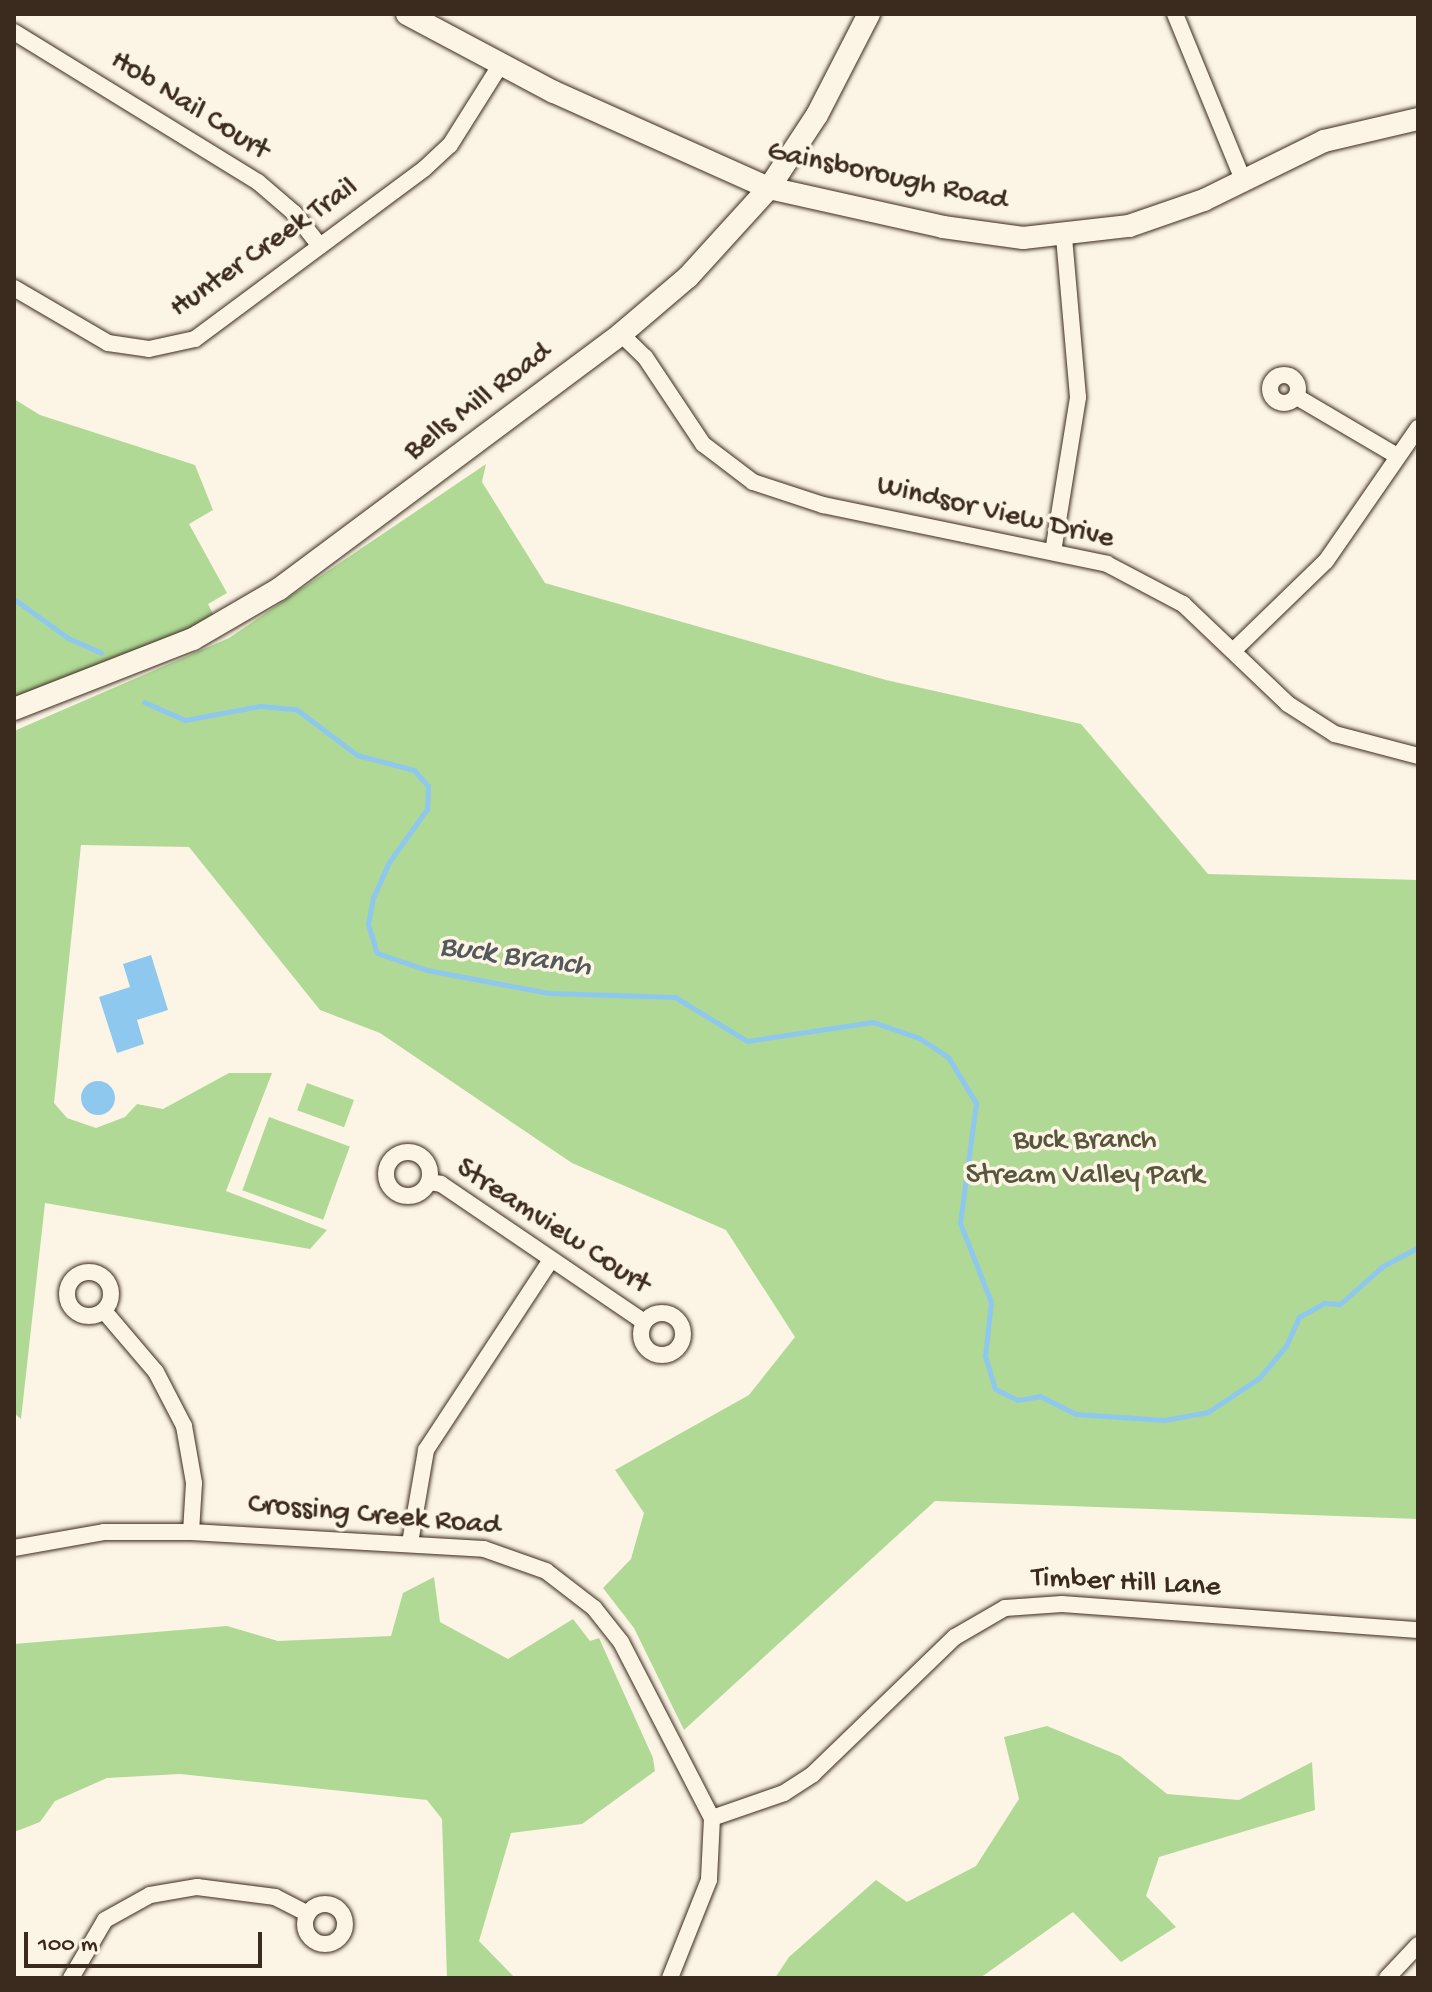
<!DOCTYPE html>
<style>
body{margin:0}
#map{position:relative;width:1432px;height:1992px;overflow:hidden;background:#fcf5e5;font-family:"Gochi Hand",sans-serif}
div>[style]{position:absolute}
.green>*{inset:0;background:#b0d995;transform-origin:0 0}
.water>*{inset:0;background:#8ec8ee}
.round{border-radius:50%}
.stream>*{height:5px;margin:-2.5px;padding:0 2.5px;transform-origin:2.5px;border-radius:2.5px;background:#8ec8ee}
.roads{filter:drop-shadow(0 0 2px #3b2a1e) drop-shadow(0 0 2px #3b2a1e)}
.street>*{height:16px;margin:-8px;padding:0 8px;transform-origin:8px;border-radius:8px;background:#fcf5e5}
.street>.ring{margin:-8px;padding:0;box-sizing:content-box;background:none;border:16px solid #fcf5e5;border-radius:50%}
.secondary>*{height:22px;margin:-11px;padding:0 11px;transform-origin:11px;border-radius:11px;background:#fcf5e5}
span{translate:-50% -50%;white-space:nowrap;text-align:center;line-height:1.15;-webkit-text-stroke:7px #fcf5e5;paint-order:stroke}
.street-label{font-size:30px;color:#3b2a1e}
.park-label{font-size:30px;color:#58563c}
.water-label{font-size:32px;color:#54595c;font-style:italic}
.frame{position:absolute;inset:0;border:16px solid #3b2a1e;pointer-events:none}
.scale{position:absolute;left:24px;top:1932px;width:238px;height:36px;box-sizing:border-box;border:4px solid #3b2a1e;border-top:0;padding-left:10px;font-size:24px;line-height:28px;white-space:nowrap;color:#3b2a1e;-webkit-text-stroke:6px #fcf5e5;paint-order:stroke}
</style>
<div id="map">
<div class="green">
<div style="clip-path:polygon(14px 399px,40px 415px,195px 465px,213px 510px,189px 524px,227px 593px,208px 604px,219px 626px,14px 707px)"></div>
<div style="clip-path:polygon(486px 464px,482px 482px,545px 583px,886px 680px,1081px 724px,1208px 874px,1418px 880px,1418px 1519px,935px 1501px,684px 1730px,634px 1628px,603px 1588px,631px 1559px,644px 1513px,615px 1470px,749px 1395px,795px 1337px,726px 1230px,572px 1163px,380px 1033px,320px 1010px,189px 847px,81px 845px,54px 1103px,67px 1118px,96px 1128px,125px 1117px,137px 1104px,163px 1109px,229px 1073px,272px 1073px,226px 1191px,327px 1230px,310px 1249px,45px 1203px,21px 1419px,14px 1413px,14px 731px,229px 638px)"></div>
<div style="left:307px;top:1083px;width:50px;height:29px;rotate:20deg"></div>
<div style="left:269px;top:1117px;width:86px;height:78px;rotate:20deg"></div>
<div style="clip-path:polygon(434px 1577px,440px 1622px,508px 1659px,573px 1619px,590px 1641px,599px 1638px,653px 1758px,655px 1771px,582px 1824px,511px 1833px,479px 1941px,515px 1978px,447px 1978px,442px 1819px,427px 1800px,180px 1774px,107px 1778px,55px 1801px,40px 1822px,14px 1832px,14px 1644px,227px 1626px,278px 1641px,391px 1636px,403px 1593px)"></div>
<div style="clip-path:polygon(1047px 1726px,1120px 1756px,1167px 1794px,1239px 1800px,1312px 1762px,1315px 1810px,1159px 1857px,1146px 1896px,1176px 1927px,1121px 1962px,1073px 1912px,980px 1978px,775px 1978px,789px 1957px,876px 1880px,907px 1902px,976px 1866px,1019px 1799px,1004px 1737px)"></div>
</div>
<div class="water">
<div style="clip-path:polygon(151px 955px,168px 1010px,137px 1020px,144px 1044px,117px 1053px,99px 997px,130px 987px,123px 964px)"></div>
<div class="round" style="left:81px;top:1081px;width:34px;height:34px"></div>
</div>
<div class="stream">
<div style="left:14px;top:599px;width:67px;rotate:35.8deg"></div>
<div style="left:68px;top:638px;width:36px;rotate:24deg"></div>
<div style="left:144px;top:702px;width:45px;rotate:23.7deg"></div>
<div style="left:185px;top:720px;width:76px;rotate:-10.6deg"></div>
<div style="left:260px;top:706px;width:36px;rotate:5deg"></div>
<div style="left:296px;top:709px;width:76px;rotate:37deg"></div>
<div style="left:357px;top:755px;width:59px;rotate:14.7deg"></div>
<div style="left:414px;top:770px;width:21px;rotate:49deg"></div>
<div style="left:428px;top:786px;width:23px;rotate:92deg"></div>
<div style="left:427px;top:809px;width:65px;rotate:125.6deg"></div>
<div style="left:389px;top:862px;width:39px;rotate:114deg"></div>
<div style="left:373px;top:898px;width:26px;rotate:101deg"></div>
<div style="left:368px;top:924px;width:30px;rotate:73deg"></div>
<div style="left:377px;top:953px;width:53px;rotate:18.8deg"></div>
<div style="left:427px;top:970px;width:124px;rotate:10.7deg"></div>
<div style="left:549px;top:993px;width:126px;rotate:1.8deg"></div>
<div style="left:675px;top:997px;width:84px;rotate:31.4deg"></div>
<div style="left:747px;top:1041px;width:127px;rotate:-8.6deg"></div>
<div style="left:873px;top:1022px;width:49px;rotate:19.2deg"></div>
<div style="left:919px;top:1038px;width:35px;rotate:33deg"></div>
<div style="left:948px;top:1057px;width:54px;rotate:58.7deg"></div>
<div style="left:976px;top:1103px;width:121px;rotate:97.6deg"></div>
<div style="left:960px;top:1223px;width:85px;rotate:68.6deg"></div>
<div style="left:991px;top:1302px;width:54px;rotate:96.3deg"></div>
<div style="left:985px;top:1356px;width:34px;rotate:73deg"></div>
<div style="left:995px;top:1389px;width:25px;rotate:26deg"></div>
<div style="left:1018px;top:1400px;width:22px;rotate:-10deg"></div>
<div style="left:1040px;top:1396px;width:40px;rotate:26.6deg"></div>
<div style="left:1076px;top:1414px;width:88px;rotate:3.9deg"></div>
<div style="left:1164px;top:1420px;width:45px;rotate:-10.3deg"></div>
<div style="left:1208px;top:1412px;width:61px;rotate:-33.7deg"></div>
<div style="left:1259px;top:1378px;width:42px;rotate:-49.8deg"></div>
<div style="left:1286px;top:1346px;width:32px;rotate:-66deg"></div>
<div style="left:1299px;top:1317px;width:29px;rotate:-29deg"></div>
<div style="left:1324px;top:1303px;width:16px;rotate:4deg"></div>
<div style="left:1340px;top:1304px;width:57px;rotate:-41.5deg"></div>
<div style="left:1383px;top:1266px;width:40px;rotate:-28deg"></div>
</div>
<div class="roads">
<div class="street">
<div style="left:1175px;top:14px;width:179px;rotate:67.7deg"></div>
<div style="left:14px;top:32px;width:286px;rotate:31.6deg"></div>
<div style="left:258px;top:182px;width:48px;rotate:40.7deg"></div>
<div style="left:294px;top:213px;width:42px;rotate:51.8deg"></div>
<div style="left:14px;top:288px;width:109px;rotate:30.3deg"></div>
<div style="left:108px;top:343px;width:41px;rotate:8.3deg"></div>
<div style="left:149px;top:349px;width:47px;rotate:-12.3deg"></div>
<div style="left:195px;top:339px;width:285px;rotate:-36.6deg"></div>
<div style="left:424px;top:169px;width:35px;rotate:-43deg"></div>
<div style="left:450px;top:145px;width:96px;rotate:-57.8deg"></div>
<div style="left:621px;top:334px;width:33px;rotate:44deg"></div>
<div style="left:645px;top:357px;width:105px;rotate:56.3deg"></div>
<div style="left:703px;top:444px;width:63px;rotate:37.2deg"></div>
<div style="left:753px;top:482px;width:74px;rotate:18.2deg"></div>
<div style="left:823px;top:505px;width:290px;rotate:11.7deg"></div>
<div style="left:1107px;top:564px;width:86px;rotate:27.8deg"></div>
<div style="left:1183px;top:604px;width:145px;rotate:43.6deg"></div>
<div style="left:1288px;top:704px;width:56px;rotate:32.6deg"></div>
<div style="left:1335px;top:734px;width:86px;rotate:14.8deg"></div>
<div class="ring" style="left:1270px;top:375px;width:12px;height:12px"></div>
<div style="left:1297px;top:397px;width:116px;rotate:30.5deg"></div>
<div style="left:1053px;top:552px;width:157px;rotate:-80.8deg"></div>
<div style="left:1078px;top:397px;width:162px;rotate:-95deg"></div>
<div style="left:1233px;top:651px;width:129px;rotate:-44.1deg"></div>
<div style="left:1326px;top:561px;width:162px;rotate:-55.3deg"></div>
<div class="ring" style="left:386px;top:1152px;width:28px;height:28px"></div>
<div style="left:429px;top:1182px;width:12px;rotate:9deg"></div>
<div style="left:441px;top:1184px;width:245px;rotate:34.2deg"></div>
<div class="ring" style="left:67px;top:1272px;width:28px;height:28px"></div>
<div style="left:104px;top:1311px;width:80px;rotate:49.6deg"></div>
<div style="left:156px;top:1372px;width:61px;rotate:62.6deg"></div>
<div style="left:184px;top:1426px;width:58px;rotate:80deg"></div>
<div style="left:194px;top:1483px;width:49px;rotate:93.5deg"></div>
<div class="ring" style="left:641px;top:1313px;width:26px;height:26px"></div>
<div style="left:410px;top:1543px;width:94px;rotate:-80.2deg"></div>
<div style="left:426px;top:1450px;width:227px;rotate:-56.7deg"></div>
<div style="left:14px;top:1548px;width:91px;rotate:-10.1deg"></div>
<div style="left:104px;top:1532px;width:87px"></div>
<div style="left:191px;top:1532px;width:293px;rotate:3.3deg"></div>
<div style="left:484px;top:1549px;width:66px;rotate:19.5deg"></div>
<div style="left:546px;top:1571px;width:61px;rotate:37.6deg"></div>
<div style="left:594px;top:1608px;width:43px;rotate:51.5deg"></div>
<div style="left:621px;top:1642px;width:198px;rotate:62.7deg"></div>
<div style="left:712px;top:1818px;width:62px;rotate:92.8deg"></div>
<div style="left:709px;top:1880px;width:105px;rotate:111.7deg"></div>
<div style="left:712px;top:1818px;width:76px;rotate:-19.1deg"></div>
<div style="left:784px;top:1793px;width:35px;rotate:-33deg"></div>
<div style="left:813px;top:1774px;width:197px;rotate:-44deg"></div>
<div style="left:955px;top:1637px;width:58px;rotate:-30.1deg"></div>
<div style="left:1005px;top:1608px;width:57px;rotate:-4deg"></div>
<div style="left:1062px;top:1604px;width:357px;rotate:4.2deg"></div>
<div class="ring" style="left:305px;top:1904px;width:24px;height:24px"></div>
<div style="left:71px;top:1978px;width:67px;rotate:-59.6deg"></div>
<div style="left:105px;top:1920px;width:51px;rotate:-29.1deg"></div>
<div style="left:150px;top:1895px;width:48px;rotate:-9.7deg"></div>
<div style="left:197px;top:1887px;width:79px;rotate:7.3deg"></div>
<div style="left:275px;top:1897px;width:37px;rotate:27deg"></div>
<div style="left:1387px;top:1978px;width:45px;rotate:-46.8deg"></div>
</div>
<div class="secondary">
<div style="left:407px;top:14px;width:166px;rotate:28deg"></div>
<div style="left:554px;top:92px;width:235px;rotate:24.1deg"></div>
<div style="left:769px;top:188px;width:178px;rotate:12.6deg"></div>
<div style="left:943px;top:227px;width:81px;rotate:7.8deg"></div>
<div style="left:1023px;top:238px;width:107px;rotate:-6.5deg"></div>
<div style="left:1129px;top:226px;width:79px;rotate:-19.1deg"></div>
<div style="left:1204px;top:200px;width:134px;rotate:-26.2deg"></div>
<div style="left:1324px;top:141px;width:97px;rotate:-13.2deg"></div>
<div style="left:14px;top:709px;width:192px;rotate:-21.4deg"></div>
<div style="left:193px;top:639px;width:99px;rotate:-30.2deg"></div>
<div style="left:279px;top:589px;width:427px;rotate:-36.7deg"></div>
<div style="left:621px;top:334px;width:88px;rotate:-40.4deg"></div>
<div style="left:688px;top:277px;width:120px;rotate:-47.7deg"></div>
<div style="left:769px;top:188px;width:87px;rotate:-56.7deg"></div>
<div style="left:817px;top:115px;width:114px;rotate:-62.8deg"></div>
</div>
</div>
<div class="street-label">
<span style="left:189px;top:107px;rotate:32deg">Hob Nail Court</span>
<span style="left:887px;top:178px;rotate:12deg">Gainsborough Road</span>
<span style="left:265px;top:249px;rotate:-35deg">Hunter Creek Trail</span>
<span style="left:479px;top:403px;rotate:-37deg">Bells Mill Road</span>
<span style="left:995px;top:514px;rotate:13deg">Windsor View Drive</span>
<span style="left:552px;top:1228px;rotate:33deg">Streamview Court</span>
<span style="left:374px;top:1517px;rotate:5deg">Crossing Creek Road</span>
<span style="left:1126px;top:1584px;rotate:3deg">Timber Hill Lane</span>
</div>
<div class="park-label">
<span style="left:1085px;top:1159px">Buck Branch<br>Stream Valley Park</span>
</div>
<div class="water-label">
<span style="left:515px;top:958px;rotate:8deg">Buck Branch</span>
</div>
<div class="frame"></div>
<div class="scale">100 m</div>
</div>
